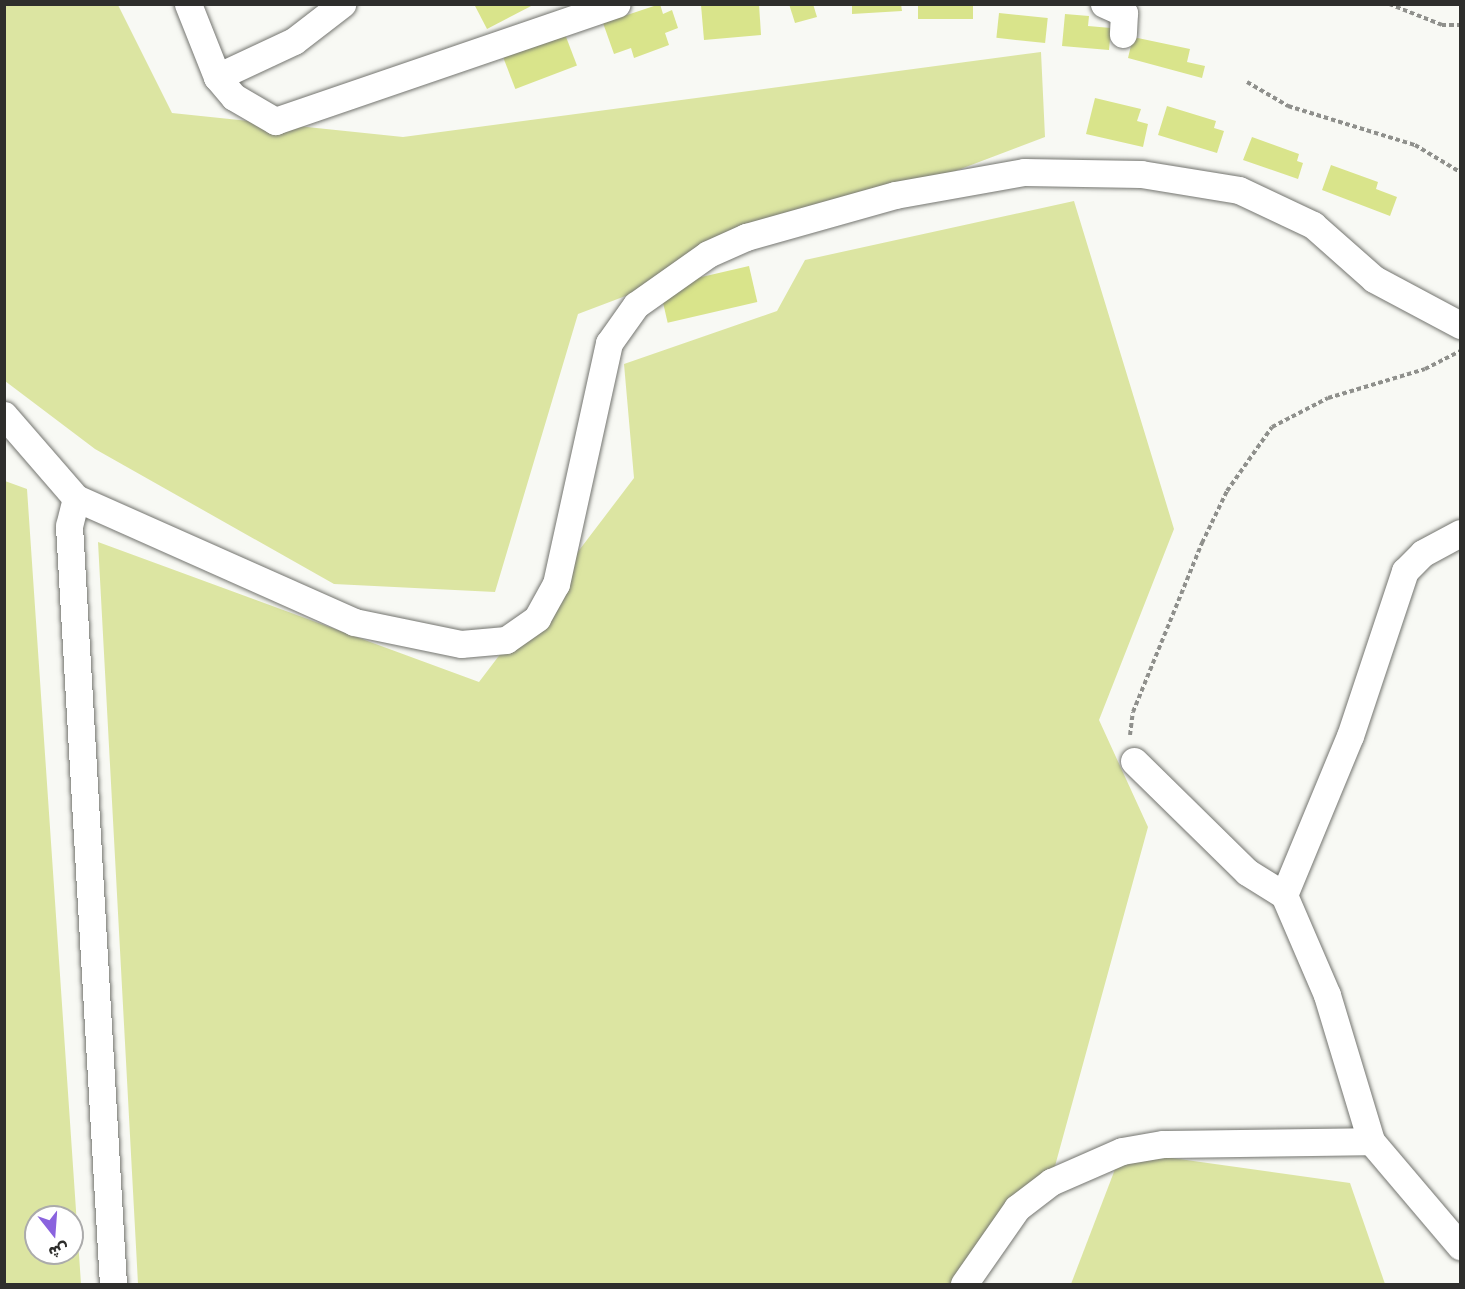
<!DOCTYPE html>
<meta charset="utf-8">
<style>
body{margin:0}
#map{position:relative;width:1465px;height:1289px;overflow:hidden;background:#f8f9f4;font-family:Rubik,"Noto Naskh Arabic",sans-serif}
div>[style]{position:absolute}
.green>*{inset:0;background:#dce5a2}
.building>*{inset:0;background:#d9e48b;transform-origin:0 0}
.path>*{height:4px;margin-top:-2px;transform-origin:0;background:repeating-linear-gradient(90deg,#8f908c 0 4.5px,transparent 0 7.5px)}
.roads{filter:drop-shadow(0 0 2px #747570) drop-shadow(0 0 2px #747570)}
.minor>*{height:27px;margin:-13.5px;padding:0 13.5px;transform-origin:13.5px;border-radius:13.5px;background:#fff}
span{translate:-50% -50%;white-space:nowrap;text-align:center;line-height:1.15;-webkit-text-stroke:6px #fff;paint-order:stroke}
.frame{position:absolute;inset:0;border:6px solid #2e2e2c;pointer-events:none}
.north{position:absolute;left:24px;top:1205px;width:60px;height:60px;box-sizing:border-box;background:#fff;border:2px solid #ababab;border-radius:50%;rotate:163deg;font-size:16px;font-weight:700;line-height:24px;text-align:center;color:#2e2e2c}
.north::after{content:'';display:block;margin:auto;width:21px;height:27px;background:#8a63de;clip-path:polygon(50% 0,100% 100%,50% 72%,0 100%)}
</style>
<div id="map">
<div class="green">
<div style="clip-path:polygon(4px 5px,118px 5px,172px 113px,403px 137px,1041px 52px,1045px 137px,578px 314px,495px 592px,334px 584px,95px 449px,5px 381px)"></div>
<div style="clip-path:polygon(1074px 201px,1174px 529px,1099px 720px,1148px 827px,1055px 1166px,971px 1284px,138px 1284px,98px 542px,479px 682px,634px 478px,624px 364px,777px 311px,805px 260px)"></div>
<div style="clip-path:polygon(evenodd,5px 481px,27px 489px,81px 1284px,5px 1284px,5px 481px,36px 1217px,72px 1217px,72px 1253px,36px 1253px,36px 1217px)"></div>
<div style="clip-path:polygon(1122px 1151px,1350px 1183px,1385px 1284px,1071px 1284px)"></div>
</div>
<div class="building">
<div style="clip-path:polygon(474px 4px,535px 4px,487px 29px)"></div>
<div style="clip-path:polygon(660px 4px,663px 14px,672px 10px,678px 28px,665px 33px,669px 45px,634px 58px,631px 48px,614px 54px,603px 23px)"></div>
<div style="clip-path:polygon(710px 4px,759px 4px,761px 35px,704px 40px,701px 5px)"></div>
<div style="clip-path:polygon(789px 4px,813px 4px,817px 17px,795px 23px)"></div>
<div style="clip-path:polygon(852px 4px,901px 4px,902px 11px,852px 14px)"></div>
<div style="left:918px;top:4px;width:55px;height:15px"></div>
<div style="left:999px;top:13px;width:49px;height:25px;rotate:6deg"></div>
<div style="clip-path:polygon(1065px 14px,1089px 16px,1088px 26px,1111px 28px,1109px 50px,1062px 46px)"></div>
<div style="left:563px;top:29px;width:39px;height:66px;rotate:69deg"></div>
<div style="clip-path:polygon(1133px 37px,1190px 49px,1187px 62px,1205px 66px,1202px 78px,1128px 58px)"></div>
<div style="clip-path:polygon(1095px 98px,1141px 109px,1137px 121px,1148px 124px,1143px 147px,1086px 134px)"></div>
<div style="clip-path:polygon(1167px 106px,1216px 121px,1214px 128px,1224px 131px,1217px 153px,1158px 135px)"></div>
<div style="clip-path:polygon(1252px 137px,1299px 154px,1297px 161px,1303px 163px,1298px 179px,1243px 160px)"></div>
<div style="clip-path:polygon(1331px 165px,1378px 182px,1376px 189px,1397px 197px,1390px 216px,1322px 190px)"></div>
<div style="left:749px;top:266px;width:37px;height:92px;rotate:77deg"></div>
</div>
<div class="path">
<div style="left:1389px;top:4px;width:57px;rotate:21.6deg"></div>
<div style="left:1442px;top:25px;width:18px"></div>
<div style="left:1247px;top:82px;width:48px;rotate:30.3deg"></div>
<div style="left:1288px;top:106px;width:133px;rotate:17.1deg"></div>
<div style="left:1415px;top:145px;width:52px;rotate:31deg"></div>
<div style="left:1130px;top:735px;width:23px;rotate:-83deg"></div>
<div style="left:1133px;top:712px;width:183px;rotate:-67.8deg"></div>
<div style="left:1202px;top:543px;width:58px;rotate:-64.3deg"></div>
<div style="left:1227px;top:491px;width:78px;rotate:-54.9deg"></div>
<div style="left:1272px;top:427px;width:63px;rotate:-27.4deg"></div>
<div style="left:1328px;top:398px;width:101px;rotate:-16.6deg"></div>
<div style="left:1425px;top:369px;width:39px;rotate:-27deg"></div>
</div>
<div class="roads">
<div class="minor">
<div style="left:188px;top:4px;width:79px;rotate:68.3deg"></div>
<div style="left:217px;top:77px;width:26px;rotate:50deg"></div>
<div style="left:234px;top:97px;width:48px;rotate:30.3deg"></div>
<div style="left:275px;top:121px;width:361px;rotate:-18.9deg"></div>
<div style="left:1104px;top:4px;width:22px;rotate:24deg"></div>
<div style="left:1124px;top:13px;width:21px;rotate:93deg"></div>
<div style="left:217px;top:77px;width:85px;rotate:-25.1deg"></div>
<div style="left:294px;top:41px;width:61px;rotate:-37.6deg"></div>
<div style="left:4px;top:415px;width:110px;rotate:49.1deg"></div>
<div style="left:76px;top:498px;width:29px;rotate:104deg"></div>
<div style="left:69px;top:526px;width:759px;rotate:86.68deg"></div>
<div style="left:76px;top:498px;width:304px;rotate:24deg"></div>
<div style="left:354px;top:622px;width:109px;rotate:11.6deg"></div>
<div style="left:461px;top:644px;width:45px;rotate:-5.1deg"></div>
<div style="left:506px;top:640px;width:38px;rotate:-35deg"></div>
<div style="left:537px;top:618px;width:39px;rotate:-61deg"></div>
<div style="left:556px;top:584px;width:247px;rotate:-77.6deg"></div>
<div style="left:609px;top:343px;width:47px;rotate:-54.6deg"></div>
<div style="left:636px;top:305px;width:88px;rotate:-35.3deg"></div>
<div style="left:708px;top:254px;width:42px;rotate:-24.1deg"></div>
<div style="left:746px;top:237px;width:155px;rotate:-15.7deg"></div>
<div style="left:895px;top:195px;width:131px;rotate:-10.1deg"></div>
<div style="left:1024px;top:172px;width:117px;rotate:1deg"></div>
<div style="left:1141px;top:174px;width:99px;rotate:9.3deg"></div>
<div style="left:1239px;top:190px;width:82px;rotate:25.3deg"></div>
<div style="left:1313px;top:225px;width:81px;rotate:41.5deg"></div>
<div style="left:1374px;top:279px;width:98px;rotate:28.1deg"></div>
<div style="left:1134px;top:761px;width:158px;rotate:44.5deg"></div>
<div style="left:1247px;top:872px;width:44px;rotate:31.9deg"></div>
<div style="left:1284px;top:895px;width:109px;rotate:66.7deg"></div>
<div style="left:1327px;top:995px;width:152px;rotate:73.2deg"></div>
<div style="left:1371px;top:1141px;width:138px;rotate:49.7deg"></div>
<div style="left:1284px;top:895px;width:172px;rotate:-67.5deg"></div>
<div style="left:1350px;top:736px;width:174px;rotate:-71.6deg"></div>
<div style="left:1405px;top:571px;width:25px;rotate:-45deg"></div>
<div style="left:1423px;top:553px;width:42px;rotate:-28.4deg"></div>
<div style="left:964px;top:1284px;width:93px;rotate:-55.1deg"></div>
<div style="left:1017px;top:1208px;width:43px;rotate:-37.4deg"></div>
<div style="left:1051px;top:1182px;width:77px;rotate:-23.6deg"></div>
<div style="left:1122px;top:1151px;width:42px;rotate:-9.7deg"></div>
<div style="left:1163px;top:1144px;width:208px;rotate:-0.8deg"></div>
</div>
</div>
<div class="frame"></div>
<div class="north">ش</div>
</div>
